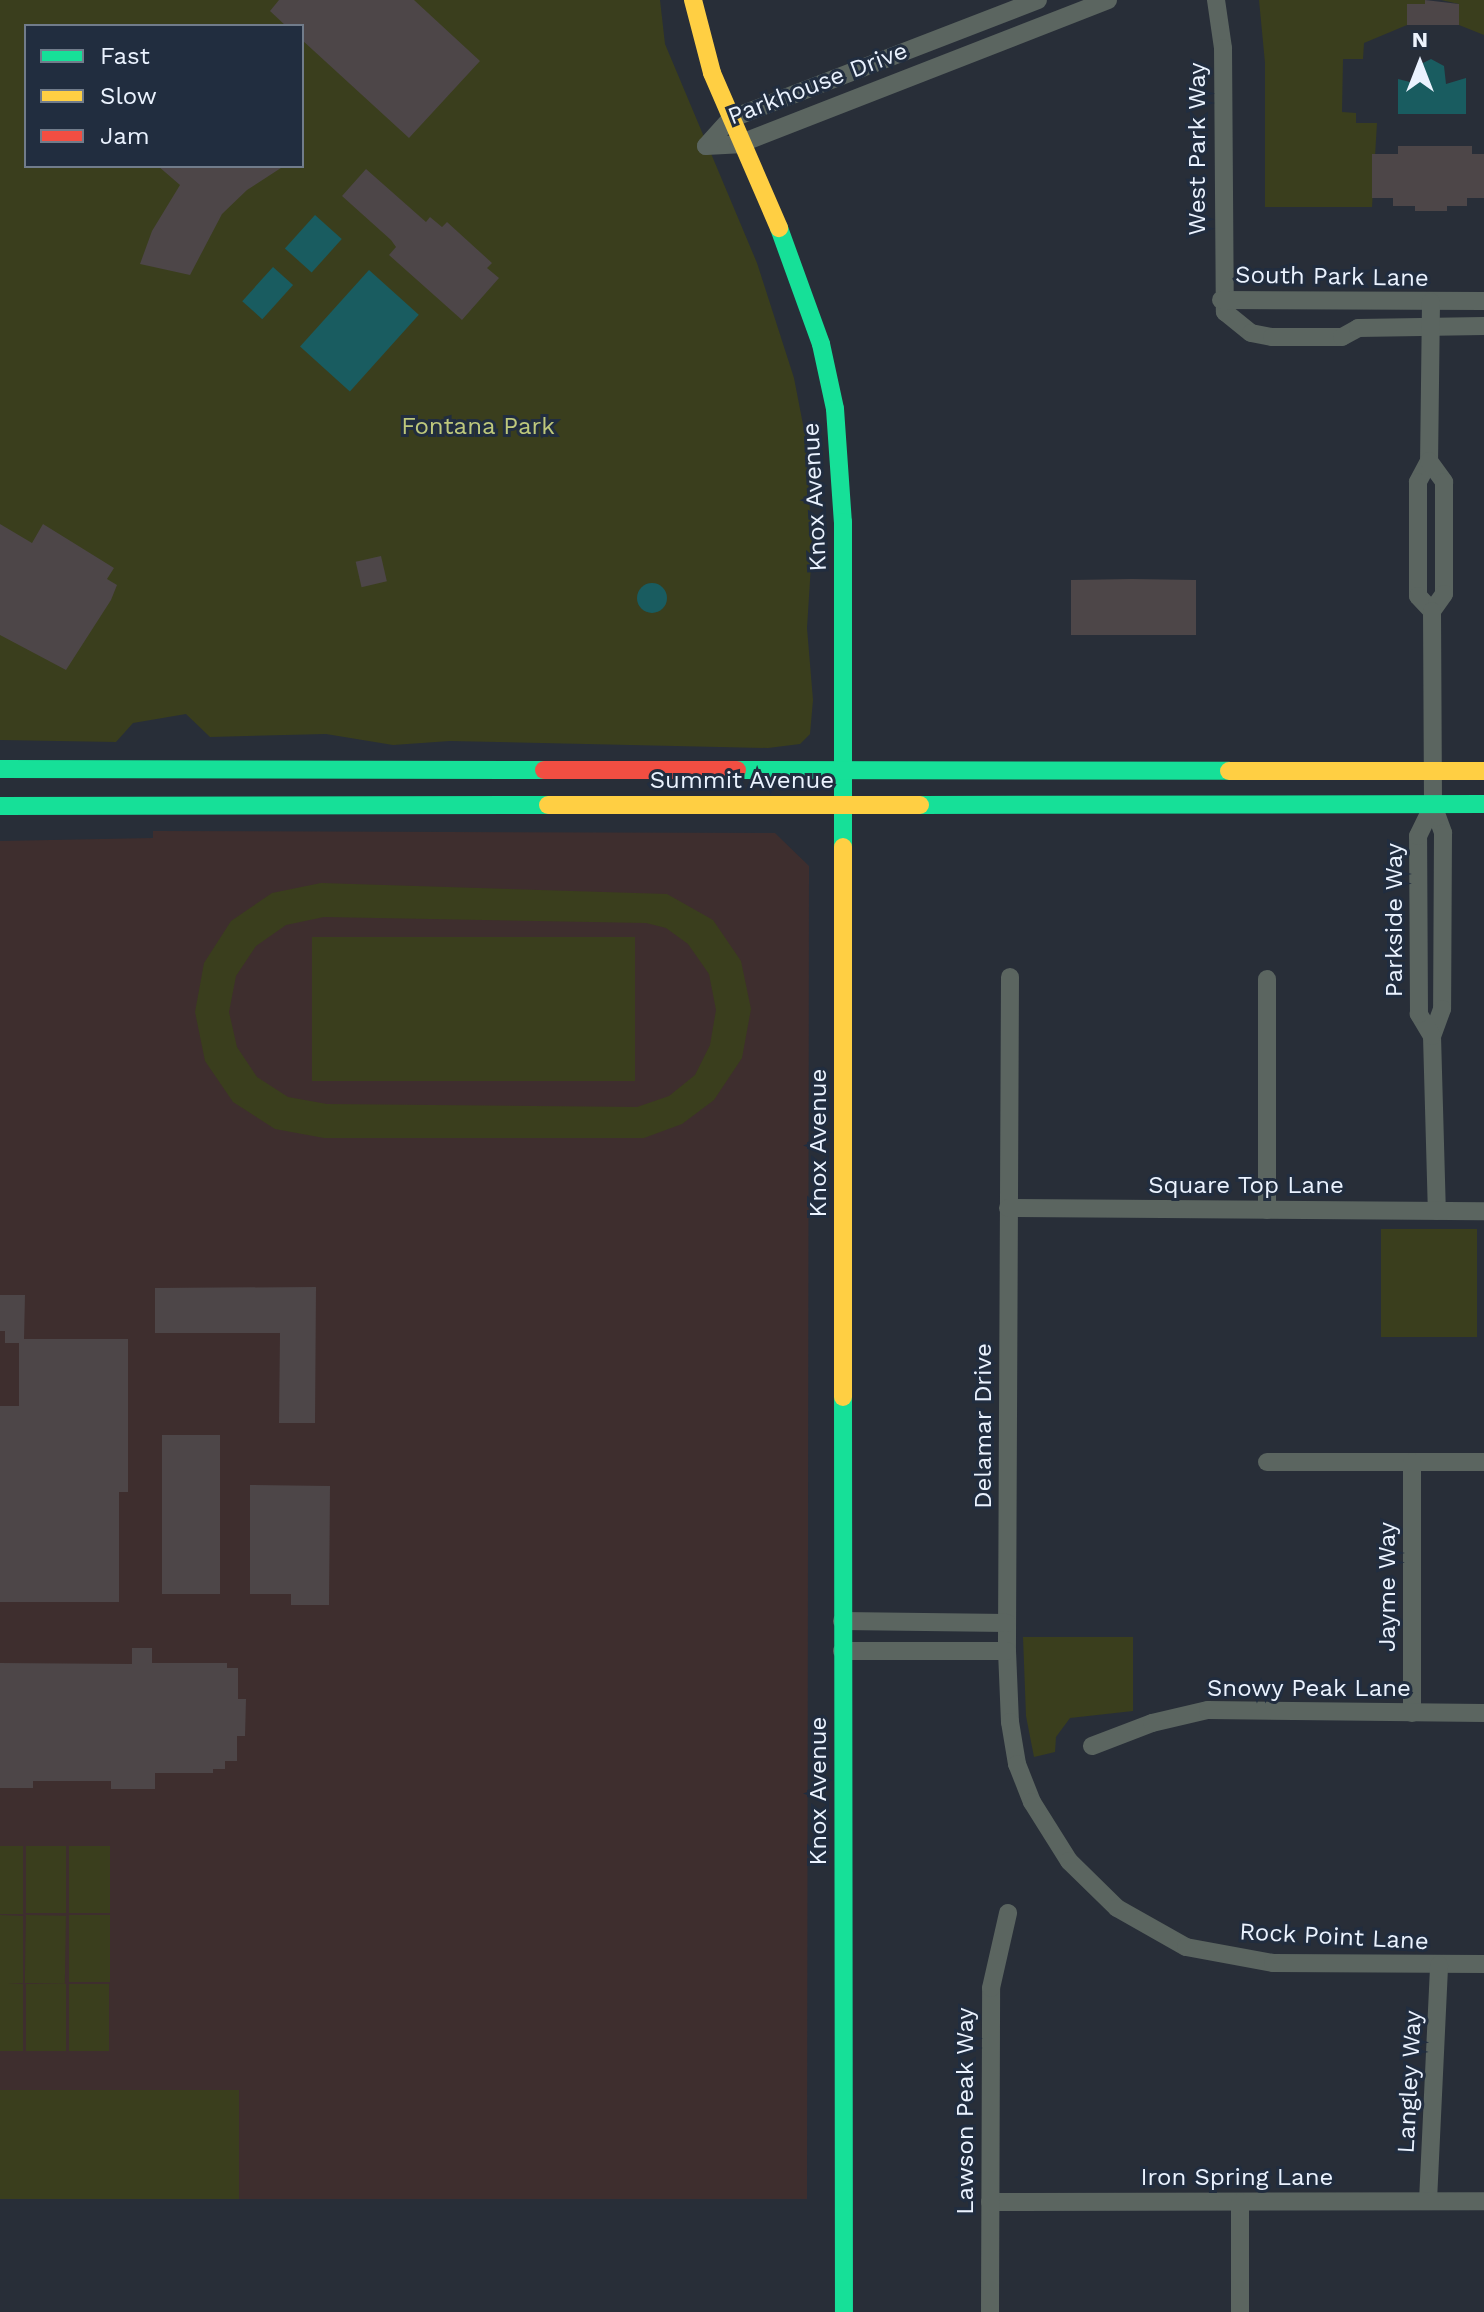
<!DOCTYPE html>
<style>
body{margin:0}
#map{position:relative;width:1484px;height:2312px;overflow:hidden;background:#282e38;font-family:"Work Sans",sans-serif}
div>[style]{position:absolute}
.education>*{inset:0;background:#3e2e2e}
.green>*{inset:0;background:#3a3e1d;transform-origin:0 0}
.water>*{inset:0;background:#195c60;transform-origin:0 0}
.round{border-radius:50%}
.building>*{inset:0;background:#4d4648;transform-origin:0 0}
.street>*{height:18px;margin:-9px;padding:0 9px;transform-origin:9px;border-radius:9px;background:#5b6560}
.fast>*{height:18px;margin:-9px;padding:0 9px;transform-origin:9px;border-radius:9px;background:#16e098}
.slow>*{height:18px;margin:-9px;padding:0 9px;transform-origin:9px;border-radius:9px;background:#ffcf43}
.jam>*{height:18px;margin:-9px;padding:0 9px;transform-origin:9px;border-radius:9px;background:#f24e42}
span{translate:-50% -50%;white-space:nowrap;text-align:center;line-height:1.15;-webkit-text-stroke:6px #212d3f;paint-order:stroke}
.street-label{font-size:24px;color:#eaf2fe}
.park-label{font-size:24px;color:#bec87c}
.legend{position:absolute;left:24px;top:24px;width:280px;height:144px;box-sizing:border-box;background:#212d3f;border:2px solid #717c8b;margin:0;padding:10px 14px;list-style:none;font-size:24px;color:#eaf2fe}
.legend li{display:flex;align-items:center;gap:16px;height:40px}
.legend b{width:40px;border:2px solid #717c8b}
.north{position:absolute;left:1380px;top:24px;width:80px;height:80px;-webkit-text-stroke:6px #212d3f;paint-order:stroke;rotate:0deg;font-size:22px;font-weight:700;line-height:32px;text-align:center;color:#eaf2fe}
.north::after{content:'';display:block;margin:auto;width:28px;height:36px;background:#eaf2fe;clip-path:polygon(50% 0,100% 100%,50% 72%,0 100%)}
</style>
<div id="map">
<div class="education">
<div style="clip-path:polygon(153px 831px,775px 833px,809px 866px,807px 2199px,0 2199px,0 841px,153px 838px)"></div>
</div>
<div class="green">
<div style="clip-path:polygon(evenodd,0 0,660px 0,665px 44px,757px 263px,794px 378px,806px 440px,812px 549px,807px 628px,813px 700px,810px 734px,800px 744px,768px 748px,450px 741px,393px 745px,326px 734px,210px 737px,186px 714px,133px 723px,116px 742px,0 740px,0 0,26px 26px,302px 26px,302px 166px,26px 166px,26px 26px)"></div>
<div style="clip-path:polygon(1259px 0,1425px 0,1425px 4px,1407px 4px,1407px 25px,1364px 43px,1363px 59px,1343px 59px,1342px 112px,1356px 113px,1356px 123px,1377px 123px,1372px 207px,1265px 207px,1265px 63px)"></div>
<div style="clip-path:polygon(1441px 0,1484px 0,1484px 35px,1459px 25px,1459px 4px)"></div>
<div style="clip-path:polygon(evenodd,321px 883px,667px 894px,713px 920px,741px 961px,751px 1009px,742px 1058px,714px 1100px,682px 1124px,644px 1138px,324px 1138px,275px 1129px,233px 1102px,205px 1061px,195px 1012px,204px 963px,231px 921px,272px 893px,321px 883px,324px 917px,646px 923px,666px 928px,688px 944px,709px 974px,716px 1010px,710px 1045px,695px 1075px,669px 1096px,637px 1107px,327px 1104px,288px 1097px,257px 1077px,237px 1047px,229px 1012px,236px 976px,256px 946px,286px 925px,324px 917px)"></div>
<div style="left:312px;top:937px;width:323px;height:144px"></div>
<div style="left:1381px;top:1229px;width:96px;height:108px"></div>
<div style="clip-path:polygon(1023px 1637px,1133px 1637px,1133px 1711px,1070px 1718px,1056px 1737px,1055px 1752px,1034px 1757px,1026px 1716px)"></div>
<div style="left:0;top:1846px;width:23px;height:68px"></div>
<div style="left:26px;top:1846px;width:40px;height:67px"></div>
<div style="left:69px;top:1846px;width:41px;height:67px"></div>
<div style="clip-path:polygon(0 1915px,23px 1916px,23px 1983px,8px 1983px,23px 1984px,23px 2051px,0 2051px)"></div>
<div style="left:26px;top:1915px;width:40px;height:68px;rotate:1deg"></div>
<div style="left:69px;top:1915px;width:41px;height:67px"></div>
<div style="left:26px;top:1984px;width:40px;height:67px"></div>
<div style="left:69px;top:1984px;width:40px;height:67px"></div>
<div style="left:0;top:2090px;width:239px;height:109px"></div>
</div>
<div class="water">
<div style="clip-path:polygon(1431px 59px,1444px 66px,1446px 84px,1466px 78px,1466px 114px,1398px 114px,1398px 79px,1418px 84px,1421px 64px)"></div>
<div style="left:315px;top:215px;width:36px;height:45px;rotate:42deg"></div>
<div style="left:273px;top:267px;width:27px;height:46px;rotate:42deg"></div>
<div style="left:369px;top:270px;width:67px;height:103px;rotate:42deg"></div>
<div class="round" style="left:637px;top:583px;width:30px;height:30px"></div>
</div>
<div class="building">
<div style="clip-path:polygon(279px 0,414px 0,480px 61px,409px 138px,302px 40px,302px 26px,286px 26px,270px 11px)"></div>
<div style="clip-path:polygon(1425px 0,1459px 4px,1459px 25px,1407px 25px,1407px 4px,1425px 4px)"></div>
<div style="clip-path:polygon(1398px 146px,1472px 146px,1472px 154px,1484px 154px,1484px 198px,1467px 198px,1467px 206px,1447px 206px,1447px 211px,1415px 211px,1415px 206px,1393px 206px,1393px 198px,1372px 198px,1372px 154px,1398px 154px)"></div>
<div style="clip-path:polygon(158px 166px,284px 166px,247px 190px,222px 214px,190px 275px,140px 264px,152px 231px,180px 185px)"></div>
<div style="clip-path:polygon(366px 169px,426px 222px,430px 217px,442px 227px,447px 222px,492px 263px,487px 268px,499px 278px,462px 320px,389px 255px,396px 247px,391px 240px,342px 196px)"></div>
<div style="clip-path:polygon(0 524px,32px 543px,43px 524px,114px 568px,107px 579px,117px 585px,111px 600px,66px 670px,0 635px)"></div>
<div style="left:381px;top:556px;width:26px;height:26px;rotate:77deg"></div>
<div style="clip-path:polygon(1132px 579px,1196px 580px,1196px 635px,1071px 635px,1071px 580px)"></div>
<div style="clip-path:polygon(316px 1287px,315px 1423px,279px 1423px,280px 1333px,155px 1333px,155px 1288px)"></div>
<div style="clip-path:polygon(0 1295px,25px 1295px,24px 1339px,128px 1339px,128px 1492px,119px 1492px,119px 1602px,0 1602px,0 1406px,19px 1406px,19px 1343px,5px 1343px,5px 1331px,0 1331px)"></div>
<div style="left:162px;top:1435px;width:58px;height:159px"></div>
<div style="clip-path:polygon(250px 1485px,330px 1486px,329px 1605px,291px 1605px,291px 1594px,250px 1594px)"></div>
<div style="clip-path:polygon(132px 1648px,152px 1648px,152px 1663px,227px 1663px,227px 1668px,238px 1668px,238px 1699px,246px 1699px,245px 1736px,237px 1736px,237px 1761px,225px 1761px,225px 1769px,213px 1769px,213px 1773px,155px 1773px,155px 1789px,111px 1789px,111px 1781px,33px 1781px,33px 1788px,0 1788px,0 1663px,132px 1664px)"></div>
</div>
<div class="street">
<div style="left:1216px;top:0;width:49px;rotate:81.7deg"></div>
<div style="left:1223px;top:48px;width:264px;rotate:89.6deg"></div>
<div style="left:1225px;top:312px;width:33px;rotate:39deg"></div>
<div style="left:1251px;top:333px;width:21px;rotate:11deg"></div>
<div style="left:1272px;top:337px;width:70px"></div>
<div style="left:1342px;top:337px;width:18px;rotate:-29deg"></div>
<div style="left:1358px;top:328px;width:126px;rotate:-0.9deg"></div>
<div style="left:706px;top:146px;width:33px;rotate:-3deg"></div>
<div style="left:739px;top:144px;width:396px;rotate:-21.3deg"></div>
<div style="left:706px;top:146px;width:36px;rotate:-48deg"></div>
<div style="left:730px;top:119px;width:330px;rotate:-21.1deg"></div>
<div style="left:1221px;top:300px;width:263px;rotate:0.2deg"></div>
<div style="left:1431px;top:302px;width:159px;rotate:90.7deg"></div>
<div style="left:1429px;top:461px;width:24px;rotate:118deg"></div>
<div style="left:1418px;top:482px;width:114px;rotate:90deg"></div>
<div style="left:1418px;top:596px;width:21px;rotate:47deg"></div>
<div style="left:1429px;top:461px;width:26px;rotate:54deg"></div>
<div style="left:1444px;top:482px;width:112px;rotate:90deg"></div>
<div style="left:1444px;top:594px;width:21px;rotate:125deg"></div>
<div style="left:1432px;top:611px;width:194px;rotate:89.7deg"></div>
<div style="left:1433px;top:805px;width:30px;rotate:70deg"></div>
<div style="left:1443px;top:833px;width:176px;rotate:90.3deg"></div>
<div style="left:1442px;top:1009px;width:29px;rotate:110deg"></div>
<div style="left:1432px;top:1036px;width:175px;rotate:88.4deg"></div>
<div style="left:1010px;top:977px;width:674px;rotate:90.26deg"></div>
<div style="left:1007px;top:1651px;width:71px;rotate:87.6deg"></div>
<div style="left:1010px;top:1722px;width:43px;rotate:80.5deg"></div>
<div style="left:1017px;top:1764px;width:41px;rotate:68.5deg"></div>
<div style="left:1032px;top:1802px;width:70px;rotate:57.9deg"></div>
<div style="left:1069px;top:1861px;width:67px;rotate:44.4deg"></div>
<div style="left:1117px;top:1908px;width:79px;rotate:29.5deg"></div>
<div style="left:1186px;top:1947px;width:88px;rotate:10.4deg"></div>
<div style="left:1273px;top:1963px;width:211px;rotate:0.3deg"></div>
<div style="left:1267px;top:979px;width:231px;rotate:90deg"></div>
<div style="left:1432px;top:1036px;width:26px;rotate:-121deg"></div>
<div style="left:1419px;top:1014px;width:178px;rotate:-90.3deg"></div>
<div style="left:1418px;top:836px;width:34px;rotate:-64deg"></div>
<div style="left:1008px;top:1208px;width:476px;rotate:0.4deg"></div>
<div style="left:1267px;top:1462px;width:217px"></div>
<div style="left:1412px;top:1462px;width:251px;rotate:90deg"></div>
<div style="left:842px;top:1621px;width:165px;rotate:0.7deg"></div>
<div style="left:842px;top:1651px;width:165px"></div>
<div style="left:1092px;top:1746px;width:64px;rotate:-21deg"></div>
<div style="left:1152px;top:1723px;width:57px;rotate:-13.1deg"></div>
<div style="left:1208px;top:1710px;width:276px;rotate:0.6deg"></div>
<div style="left:1428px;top:2201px;width:236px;rotate:-87.3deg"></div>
<div style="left:990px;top:2202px;width:494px;rotate:-0.1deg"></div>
<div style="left:990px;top:2312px;width:324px;rotate:-89.8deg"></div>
<div style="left:991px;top:1988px;width:77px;rotate:-77.2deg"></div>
<div style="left:1240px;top:2312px;width:110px;rotate:-90deg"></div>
</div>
<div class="fast">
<div style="left:779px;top:228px;width:123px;rotate:70.1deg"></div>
<div style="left:821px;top:344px;width:66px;rotate:77.8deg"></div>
<div style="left:835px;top:409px;width:113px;rotate:86deg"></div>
<div style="left:843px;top:522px;width:325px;rotate:90deg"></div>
<div style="left:0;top:769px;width:544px;rotate:0.11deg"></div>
<div style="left:737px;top:770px;width:492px;rotate:0.1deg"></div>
<div style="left:920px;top:805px;width:564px;rotate:-0.1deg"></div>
<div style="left:0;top:806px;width:548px;rotate:-0.1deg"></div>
<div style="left:843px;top:1397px;width:915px;rotate:89.94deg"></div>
</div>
<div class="slow">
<div style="left:693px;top:0;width:75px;rotate:75.4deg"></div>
<div style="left:712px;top:73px;width:169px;rotate:66.6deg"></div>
<div style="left:1229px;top:771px;width:255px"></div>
<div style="left:548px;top:805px;width:372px"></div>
<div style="left:843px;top:847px;width:550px;rotate:90deg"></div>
</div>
<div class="jam">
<div style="left:544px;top:770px;width:193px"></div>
</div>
<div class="street-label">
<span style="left:818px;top:84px;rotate:-21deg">Parkhouse Drive</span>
<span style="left:1198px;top:149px;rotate:-90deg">West Park Way</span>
<span style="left:1332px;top:277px;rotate:1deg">South Park Lane</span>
<span style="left:815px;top:497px;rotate:-93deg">Knox Avenue</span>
<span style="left:742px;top:781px">Summit Avenue</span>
<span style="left:1395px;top:920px;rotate:-90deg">Parkside Way</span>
<span style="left:819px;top:1143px;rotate:-90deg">Knox Avenue</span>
<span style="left:1246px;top:1186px">Square Top Lane</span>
<span style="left:984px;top:1426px;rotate:-90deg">Delamar Drive</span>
<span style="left:1388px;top:1587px;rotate:-90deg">Jayme Way</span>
<span style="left:1309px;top:1689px">Snowy Peak Lane</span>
<span style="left:819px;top:1791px;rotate:-90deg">Knox Avenue</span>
<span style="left:1334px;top:1937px;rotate:3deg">Rock Point Lane</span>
<span style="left:1410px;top:2082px;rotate:-87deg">Langley Way</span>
<span style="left:966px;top:2111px;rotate:-90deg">Lawson Peak Way</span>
<span style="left:1237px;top:2178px">Iron Spring Lane</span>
</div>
<div class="park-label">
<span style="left:478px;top:427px">Fontana Park</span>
</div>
<ul class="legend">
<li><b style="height:10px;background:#16e098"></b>Fast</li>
<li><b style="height:10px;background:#ffcf43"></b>Slow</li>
<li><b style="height:10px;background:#f24e42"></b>Jam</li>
</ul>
<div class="north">N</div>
</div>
